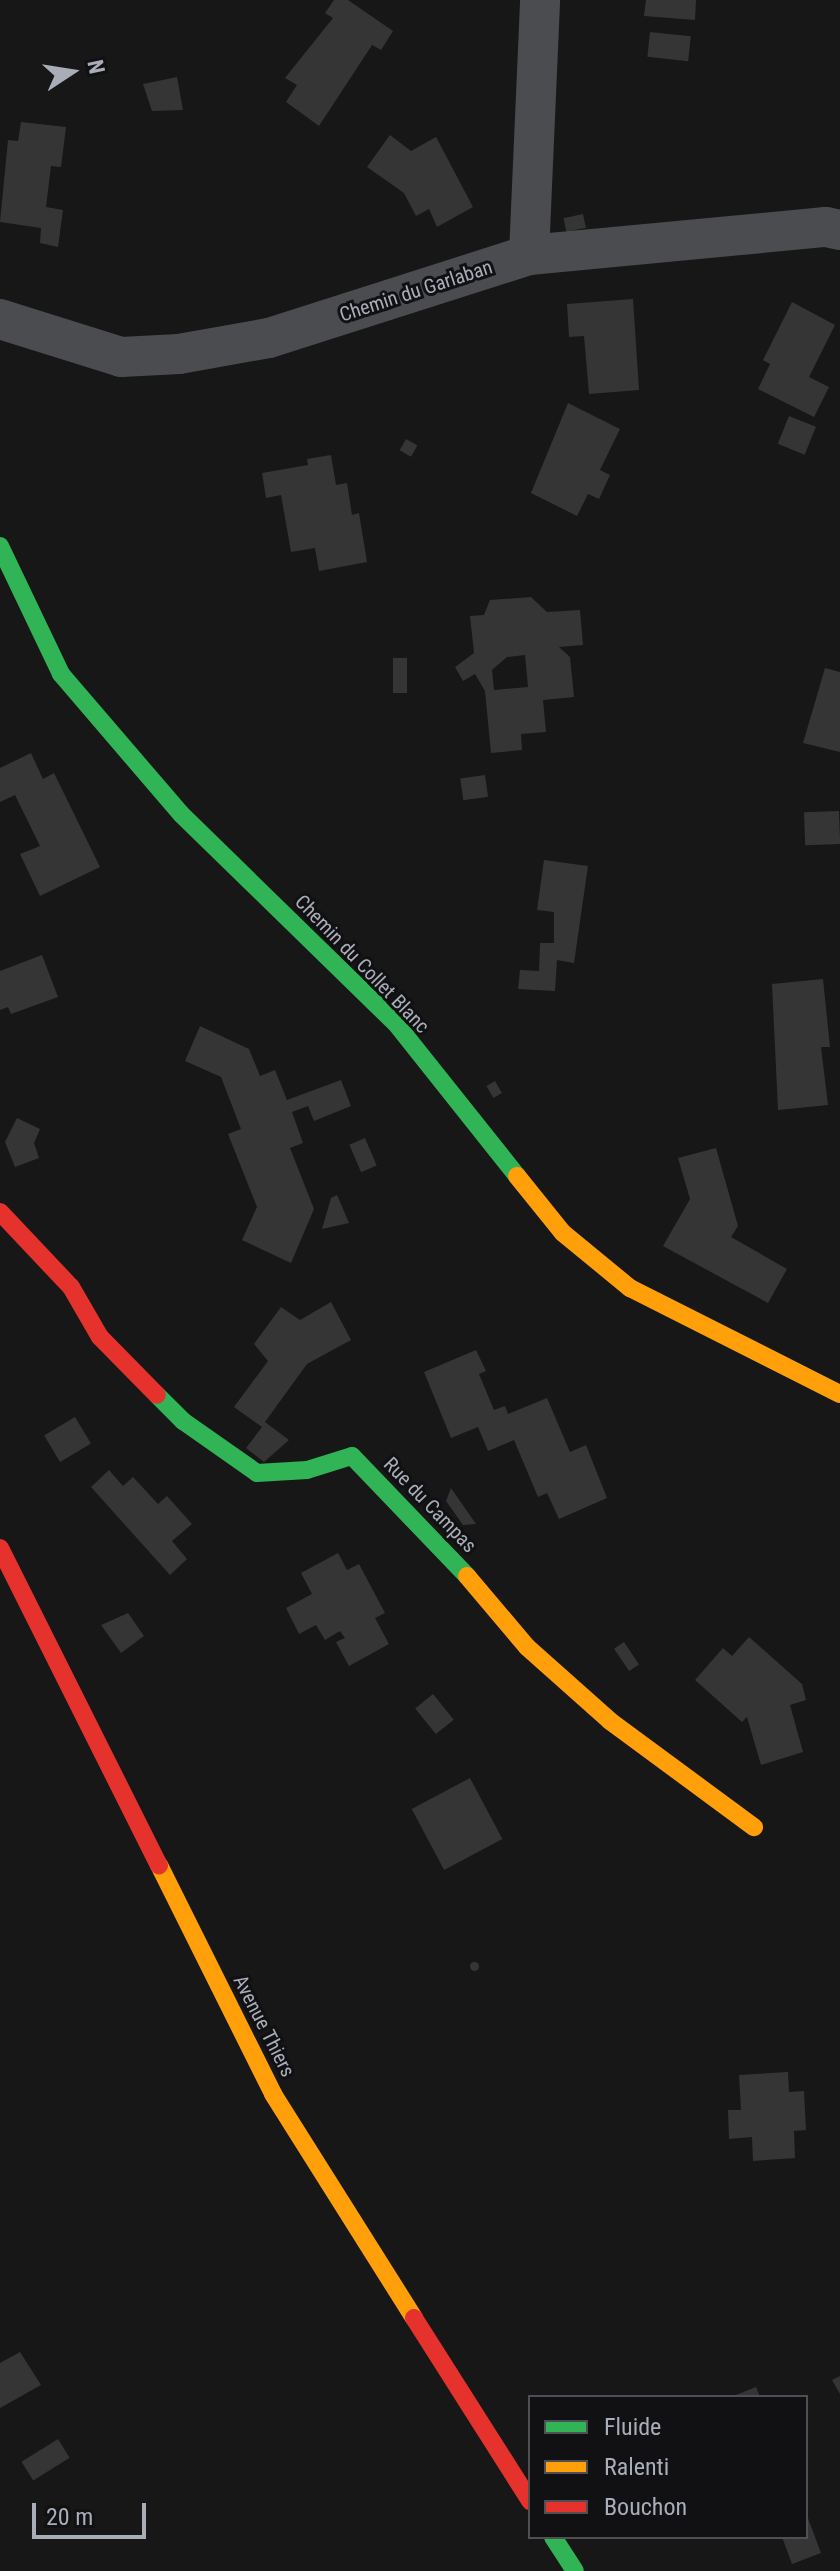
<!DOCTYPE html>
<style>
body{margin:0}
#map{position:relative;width:840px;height:2571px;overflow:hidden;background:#171717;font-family:"Roboto Condensed",sans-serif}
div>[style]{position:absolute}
.building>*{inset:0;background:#353536;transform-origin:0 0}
.round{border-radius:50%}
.street>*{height:40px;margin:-20px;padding:0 20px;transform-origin:20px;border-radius:20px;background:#4b4c50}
.fast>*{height:18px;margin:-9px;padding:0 9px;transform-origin:9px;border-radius:9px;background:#30b455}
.slow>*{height:18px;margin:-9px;padding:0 9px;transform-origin:9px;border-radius:9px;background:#ff9f0a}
.jam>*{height:18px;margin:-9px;padding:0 9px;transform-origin:9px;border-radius:9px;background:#e5322d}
span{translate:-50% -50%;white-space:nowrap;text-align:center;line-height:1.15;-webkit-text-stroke:6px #111113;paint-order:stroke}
.street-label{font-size:20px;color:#a8adb8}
.legend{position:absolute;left:528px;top:2395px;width:280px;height:144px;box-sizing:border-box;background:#111113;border:2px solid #4d4f55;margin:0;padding:10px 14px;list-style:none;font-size:24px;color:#a8adb8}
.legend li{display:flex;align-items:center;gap:16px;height:40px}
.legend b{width:40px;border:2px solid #4d4f55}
.north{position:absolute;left:32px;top:32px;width:80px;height:80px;-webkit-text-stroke:6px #111113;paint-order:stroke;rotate:78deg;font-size:22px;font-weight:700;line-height:32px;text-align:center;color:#a8adb8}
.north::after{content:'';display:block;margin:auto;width:28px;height:36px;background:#a8adb8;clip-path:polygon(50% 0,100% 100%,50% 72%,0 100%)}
.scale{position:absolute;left:32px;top:2503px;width:114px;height:36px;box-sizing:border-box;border:4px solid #a8adb8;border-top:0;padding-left:10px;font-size:24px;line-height:28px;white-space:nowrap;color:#a8adb8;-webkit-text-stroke:6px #111113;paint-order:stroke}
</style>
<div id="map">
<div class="building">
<div style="clip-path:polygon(334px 0,348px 0,393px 31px,381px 50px,372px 45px,319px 126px,286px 102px,297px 85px,285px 78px,333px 18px,325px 13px)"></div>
<div style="clip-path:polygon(646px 0,696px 0,695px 20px,644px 16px)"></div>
<div style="left:650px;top:32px;width:41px;height:25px;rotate:6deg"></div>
<div style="clip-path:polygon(177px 77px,183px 110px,152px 111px,143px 84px)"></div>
<div style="clip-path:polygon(21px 122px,66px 127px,61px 167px,51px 166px,46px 207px,63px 210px,58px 247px,40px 243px,41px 228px,0 222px,8px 140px,18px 141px)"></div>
<div style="clip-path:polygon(390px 135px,411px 151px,436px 137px,473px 207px,437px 227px,429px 209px,416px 216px,404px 193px,367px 167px)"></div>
<div style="left:583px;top:214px;width:14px;height:20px;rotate:78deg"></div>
<div style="clip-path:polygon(633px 299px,639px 390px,589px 394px,584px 336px,569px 337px,567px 304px)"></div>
<div style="clip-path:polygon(792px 302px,835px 325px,809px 377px,829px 387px,814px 417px,758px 389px,770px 364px,763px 360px)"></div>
<div style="clip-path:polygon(568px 403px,620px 429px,600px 470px,610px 475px,599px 499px,588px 494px,577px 516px,531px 493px)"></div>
<div style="left:789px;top:416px;width:29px;height:30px;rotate:22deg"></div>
<div style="left:406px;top:439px;width:13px;height:13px;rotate:29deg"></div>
<div style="clip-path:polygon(331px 455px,336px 485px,347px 483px,352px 515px,359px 513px,367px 562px,319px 571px,315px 548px,291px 552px,281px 495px,266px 498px,262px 473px,308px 465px,307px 459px)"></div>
<div style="clip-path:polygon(evenodd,531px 597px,547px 612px,580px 610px,583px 645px,559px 647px,570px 657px,574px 697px,543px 700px,546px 732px,521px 734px,522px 750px,491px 753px,485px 691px,475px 674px,463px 681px,455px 667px,474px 653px,470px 616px,484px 615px,490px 600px,531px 597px,525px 655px,528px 687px,494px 690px,492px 670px,507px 657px,525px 655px)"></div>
<div style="left:407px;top:658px;width:35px;height:14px;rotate:90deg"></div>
<div style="clip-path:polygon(825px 668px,840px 672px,840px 752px,803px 743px)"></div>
<div style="clip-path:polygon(31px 753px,43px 779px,54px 773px,100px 867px,40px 896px,20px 854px,40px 846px,15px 795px,0 802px,0 768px)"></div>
<div style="left:485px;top:775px;width:22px;height:25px;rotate:82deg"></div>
<div style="left:839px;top:811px;width:33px;height:35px;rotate:88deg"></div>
<div style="clip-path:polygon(544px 860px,588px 866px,574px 963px,557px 960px,555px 991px,518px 989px,520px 970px,539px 971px,540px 943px,554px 943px,554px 912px,537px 910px)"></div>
<div style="clip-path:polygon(42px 955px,58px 997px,11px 1014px,8px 1007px,0 1010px,0 971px)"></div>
<div style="clip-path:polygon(823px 979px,830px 1047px,821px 1047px,828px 1105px,778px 1110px,772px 984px)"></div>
<div style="clip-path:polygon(200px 1026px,249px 1049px,260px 1076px,275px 1070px,287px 1100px,341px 1080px,351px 1106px,314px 1121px,308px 1106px,292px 1112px,303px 1143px,290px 1148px,314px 1209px,291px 1263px,242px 1240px,257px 1207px,228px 1134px,241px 1129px,221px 1077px,185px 1061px)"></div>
<div style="left:495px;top:1081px;width:14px;height:10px;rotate:60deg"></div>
<div style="clip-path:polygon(17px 1118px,40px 1129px,34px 1143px,39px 1158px,15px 1167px,5px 1142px)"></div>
<div style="left:365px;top:1138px;width:30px;height:17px;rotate:67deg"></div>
<div style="clip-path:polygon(716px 1148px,738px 1226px,731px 1237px,787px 1269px,768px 1303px,663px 1246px,690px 1199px,678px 1158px)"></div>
<div style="clip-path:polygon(337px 1195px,349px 1223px,322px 1229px,331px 1198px)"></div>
<div style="clip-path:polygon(331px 1302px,351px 1340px,307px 1364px,265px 1422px,289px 1440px,264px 1462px,246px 1448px,262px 1427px,234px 1407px,268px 1361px,254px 1344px,281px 1307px,300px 1320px)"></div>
<div style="clip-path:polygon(476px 1350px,486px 1371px,479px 1374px,494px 1410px,505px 1406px,508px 1414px,547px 1398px,570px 1452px,586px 1445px,607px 1498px,559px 1519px,547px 1493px,538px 1497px,514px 1440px,488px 1451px,478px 1427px,451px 1438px,424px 1372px)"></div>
<div style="left:75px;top:1417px;width:31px;height:36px;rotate:59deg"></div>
<div style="clip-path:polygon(109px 1470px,123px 1486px,133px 1477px,158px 1504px,167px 1496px,192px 1524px,172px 1541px,187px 1559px,170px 1575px,91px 1487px)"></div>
<div style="clip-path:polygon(451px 1488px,476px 1524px,463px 1525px,446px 1501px)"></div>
<div style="clip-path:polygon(338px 1553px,347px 1570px,359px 1564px,385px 1613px,375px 1618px,389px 1644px,349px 1666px,336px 1642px,345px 1638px,340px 1631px,325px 1640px,316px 1625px,299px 1634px,286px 1608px,312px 1594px,301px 1573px)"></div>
<div style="clip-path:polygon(128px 1613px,144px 1636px,121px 1653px,101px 1625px)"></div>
<div style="clip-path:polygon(749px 1637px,802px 1684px,806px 1700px,790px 1705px,803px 1752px,761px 1765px,747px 1717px,742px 1722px,695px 1680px,723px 1648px,732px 1656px)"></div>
<div style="left:624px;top:1642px;width:27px;height:12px;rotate:56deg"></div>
<div style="left:433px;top:1694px;width:33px;height:23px;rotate:51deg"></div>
<div style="left:470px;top:1778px;width:69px;height:66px;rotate:62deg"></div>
<div class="round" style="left:469.5px;top:1961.5px;width:9px;height:9px"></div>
<div style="clip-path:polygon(788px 2072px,789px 2092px,804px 2091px,806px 2130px,794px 2131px,795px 2158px,753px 2161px,752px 2137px,729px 2139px,728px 2110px,741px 2110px,739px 2075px)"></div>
<div style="clip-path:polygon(20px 2352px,41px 2385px,0 2408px,0 2363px)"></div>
<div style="clip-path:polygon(840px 2376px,840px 2394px,832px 2380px)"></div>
<div style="clip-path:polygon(756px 2387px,760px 2397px,731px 2397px)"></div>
<div style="left:58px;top:2439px;width:22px;height:43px;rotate:58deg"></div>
<div style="clip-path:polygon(806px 2513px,821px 2553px,792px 2564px,782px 2537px,806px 2537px)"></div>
</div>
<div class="street">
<div style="left:529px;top:255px;width:255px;rotate:-87.5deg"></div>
<div style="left:0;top:319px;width:127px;rotate:17.4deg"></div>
<div style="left:121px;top:357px;width:58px;rotate:-3deg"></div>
<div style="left:179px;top:354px;width:91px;rotate:-10.1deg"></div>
<div style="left:269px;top:338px;width:273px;rotate:-17.7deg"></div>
<div style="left:529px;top:255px;width:298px;rotate:-5.4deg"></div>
<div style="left:826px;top:227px;width:14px;rotate:12deg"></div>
</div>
<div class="fast">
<div style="left:0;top:546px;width:142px;rotate:64.5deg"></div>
<div style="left:61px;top:674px;width:184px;rotate:49.4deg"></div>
<div style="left:181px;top:814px;width:302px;rotate:44.3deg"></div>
<div style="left:397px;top:1025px;width:193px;rotate:51.5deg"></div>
<div style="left:157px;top:1395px;width:37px;rotate:45deg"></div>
<div style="left:183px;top:1421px;width:90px;rotate:35.1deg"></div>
<div style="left:257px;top:1473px;width:50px;rotate:-3.4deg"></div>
<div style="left:307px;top:1470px;width:47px;rotate:-17.3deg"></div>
<div style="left:352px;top:1456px;width:166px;rotate:46.2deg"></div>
<div style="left:553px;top:2537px;width:40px;rotate:57.1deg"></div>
</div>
<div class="slow">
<div style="left:517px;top:1176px;width:73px;rotate:51.1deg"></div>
<div style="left:563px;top:1233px;width:87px;rotate:39.4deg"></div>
<div style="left:630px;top:1288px;width:235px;rotate:26.8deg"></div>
<div style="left:467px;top:1576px;width:93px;rotate:49.8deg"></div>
<div style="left:527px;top:1647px;width:111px;rotate:41.7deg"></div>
<div style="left:610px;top:1721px;width:179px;rotate:36.4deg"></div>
<div style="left:159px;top:1865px;width:256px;rotate:63.5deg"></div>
<div style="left:273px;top:2094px;width:265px;rotate:57.8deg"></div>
</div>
<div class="jam">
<div style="left:0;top:1212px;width:103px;rotate:46.6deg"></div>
<div style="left:71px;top:1287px;width:58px;rotate:59.9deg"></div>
<div style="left:100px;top:1337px;width:81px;rotate:45.5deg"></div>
<div style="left:0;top:1548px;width:355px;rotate:63.4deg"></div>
<div style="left:414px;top:2318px;width:217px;rotate:57.6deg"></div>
</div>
<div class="street-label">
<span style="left:416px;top:291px;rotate:-18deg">Chemin du Garlaban</span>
<span style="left:362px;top:964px;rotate:46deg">Chemin du Collet Blanc</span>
<span style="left:430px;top:1505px;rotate:46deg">Rue du Campas</span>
<span style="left:264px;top:2026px;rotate:63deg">Avenue Thiers</span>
</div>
<ul class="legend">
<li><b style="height:10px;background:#30b455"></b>Fluide</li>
<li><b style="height:10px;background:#ff9f0a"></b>Ralenti</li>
<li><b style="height:10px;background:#e5322d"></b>Bouchon</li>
</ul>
<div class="north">N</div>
<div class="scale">20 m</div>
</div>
